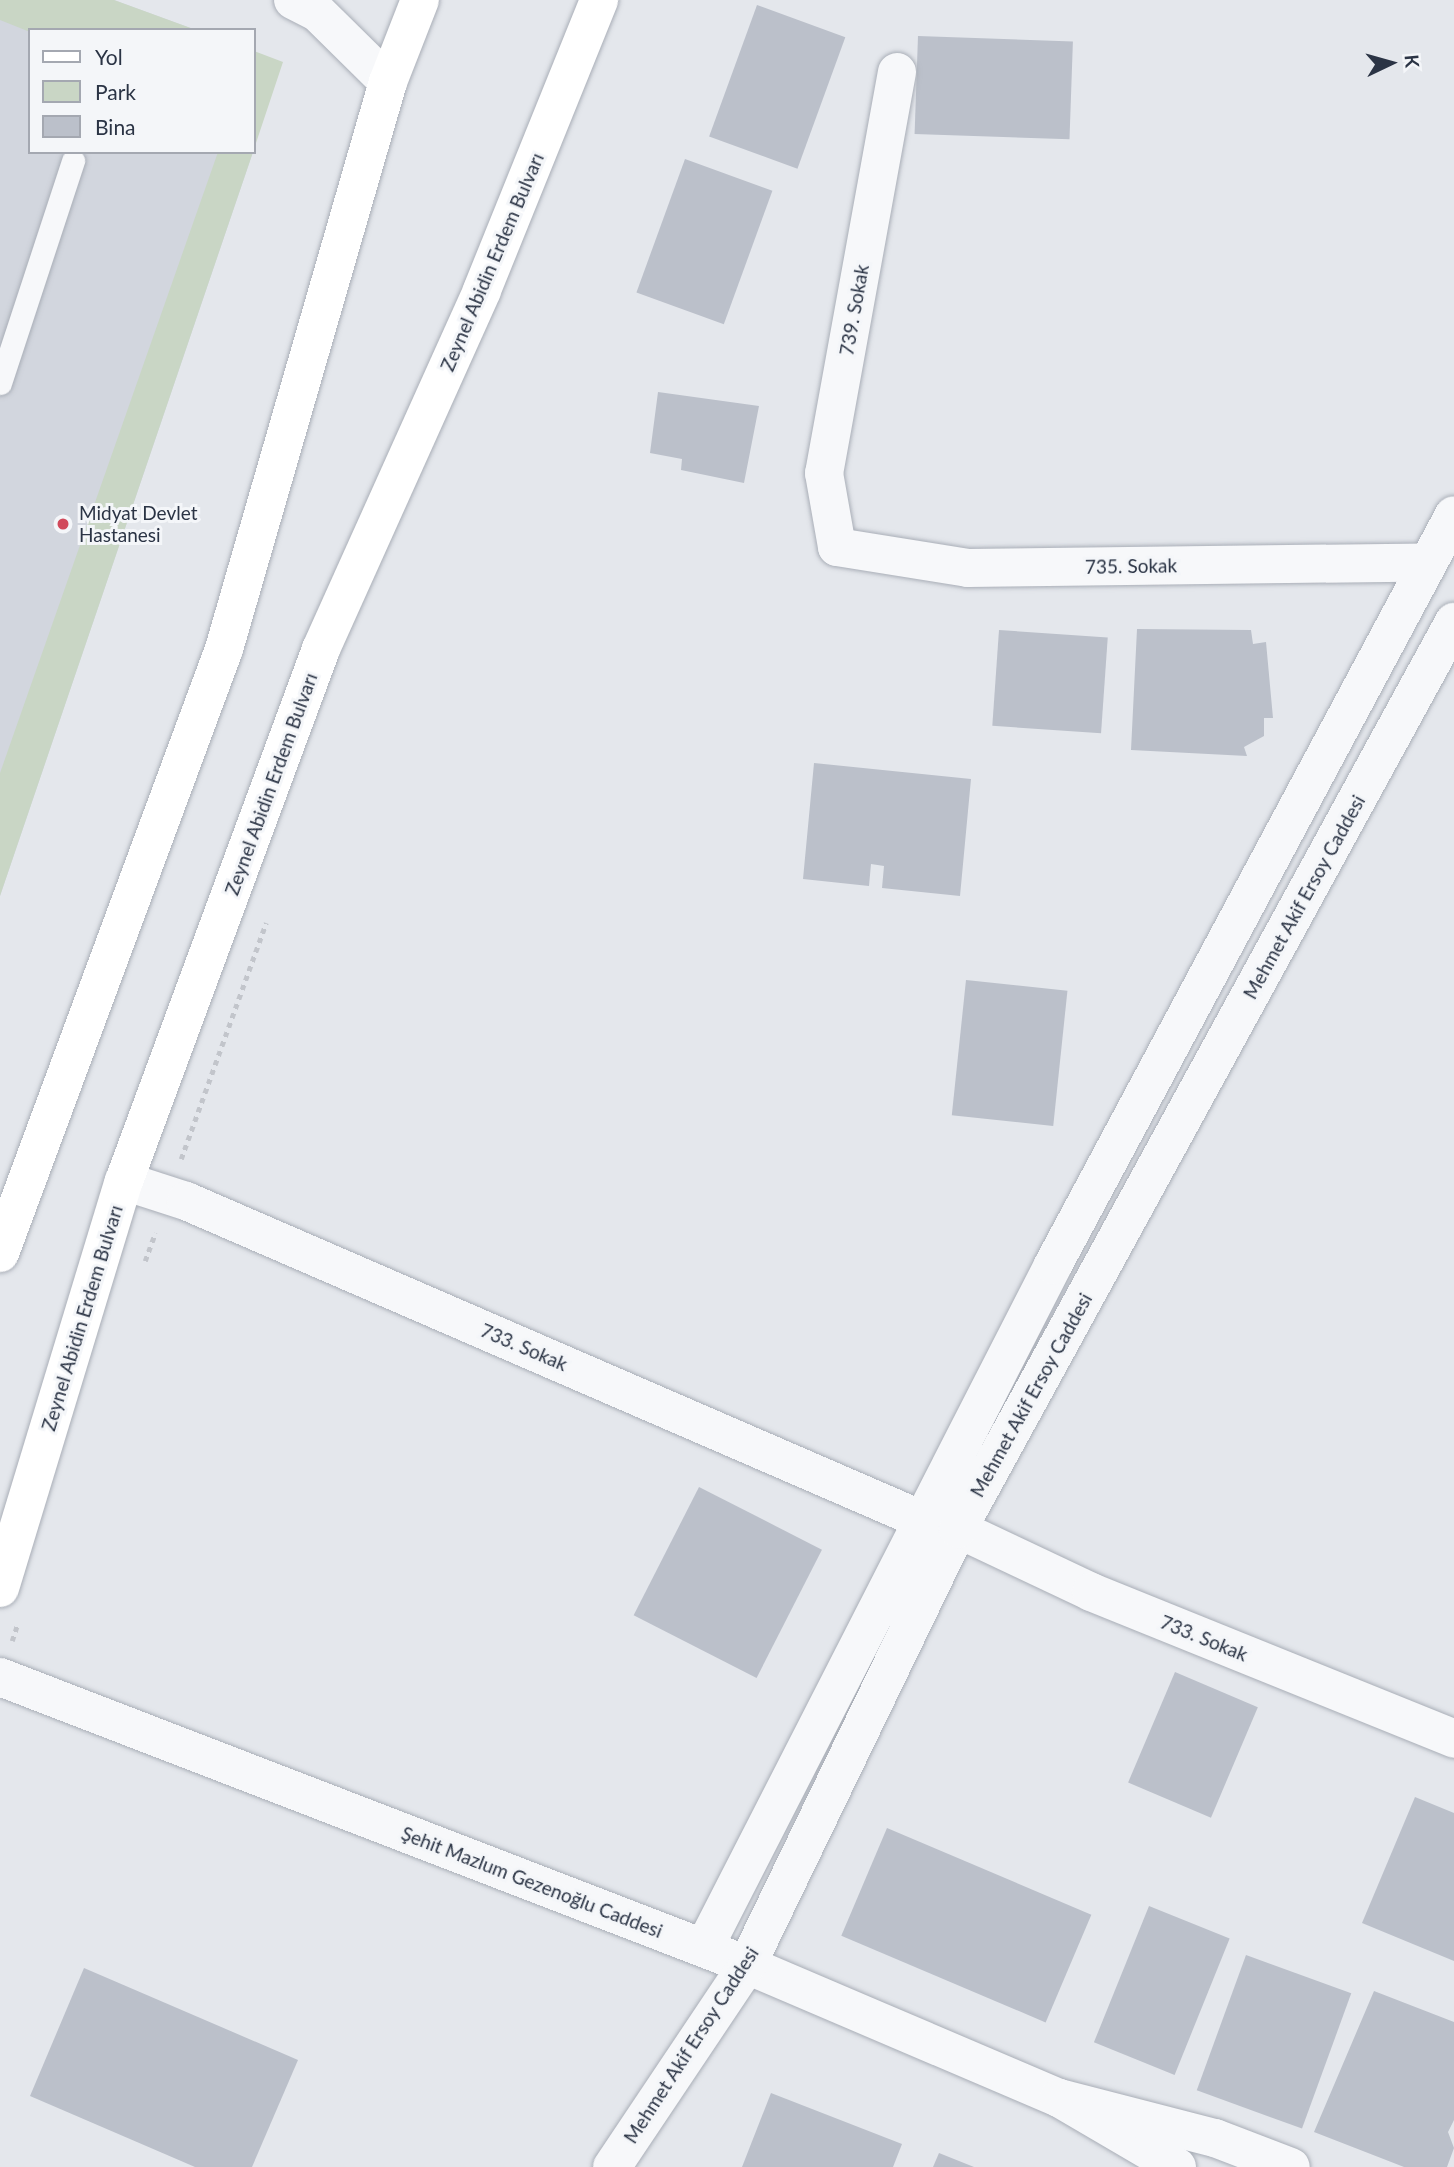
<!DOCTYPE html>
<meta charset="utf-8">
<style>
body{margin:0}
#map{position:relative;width:1454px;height:2167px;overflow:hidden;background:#e4e7ec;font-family:Lato,sans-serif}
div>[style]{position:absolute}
.built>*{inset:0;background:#d2d6de}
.green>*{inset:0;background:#c9d6c5}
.building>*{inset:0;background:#bbc0ca;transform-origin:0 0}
.path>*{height:4.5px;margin-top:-2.25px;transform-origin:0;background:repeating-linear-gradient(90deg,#c2c5cb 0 5px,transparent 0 10px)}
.roads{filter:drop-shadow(0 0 2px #a9aeb7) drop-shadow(0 0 2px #a9aeb7)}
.service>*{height:23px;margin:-11.5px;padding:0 11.5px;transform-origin:11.5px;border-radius:11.5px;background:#f7f8fa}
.minor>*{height:38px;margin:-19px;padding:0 19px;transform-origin:19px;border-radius:19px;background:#f7f8fa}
.tertiary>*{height:38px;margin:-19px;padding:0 19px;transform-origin:19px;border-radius:19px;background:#f7f8fa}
.secondary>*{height:38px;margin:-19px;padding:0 19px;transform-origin:19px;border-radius:19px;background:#fff}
.dots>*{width:19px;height:19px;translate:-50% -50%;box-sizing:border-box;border:4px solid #f4f6f9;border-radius:50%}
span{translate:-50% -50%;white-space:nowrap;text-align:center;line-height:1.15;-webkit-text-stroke:6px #f4f6f9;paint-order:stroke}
.street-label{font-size:19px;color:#2b3445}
.poi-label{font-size:19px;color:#2b3445}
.left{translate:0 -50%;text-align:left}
.legend{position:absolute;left:28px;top:28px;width:228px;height:126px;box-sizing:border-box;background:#f4f6f9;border:2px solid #a4a8b1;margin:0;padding:9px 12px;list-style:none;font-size:21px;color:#2b3445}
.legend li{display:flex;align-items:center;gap:14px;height:35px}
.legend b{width:35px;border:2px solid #a4a8b1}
.north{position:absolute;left:1356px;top:28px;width:70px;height:70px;-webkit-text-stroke:5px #f4f6f9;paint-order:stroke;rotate:85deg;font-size:19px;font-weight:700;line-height:28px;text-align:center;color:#2b3445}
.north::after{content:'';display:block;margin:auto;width:24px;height:32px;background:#2b3445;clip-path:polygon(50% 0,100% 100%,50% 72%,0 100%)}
</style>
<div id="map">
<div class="built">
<div style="clip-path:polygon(0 0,114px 0,196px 30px,30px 30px,30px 152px,253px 152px,0 896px)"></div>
</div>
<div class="green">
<div style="clip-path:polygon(0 0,114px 0,196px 30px,30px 32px,0 20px)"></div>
<div style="clip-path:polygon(254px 51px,283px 62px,254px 149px)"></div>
<div style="clip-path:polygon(218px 152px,253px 152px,0 896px,0 773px)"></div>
</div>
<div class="building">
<div style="left:757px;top:5px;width:94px;height:140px;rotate:20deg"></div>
<div style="left:918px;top:36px;width:155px;height:98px;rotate:2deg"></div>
<div style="left:685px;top:159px;width:93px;height:142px;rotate:20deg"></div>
<div style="clip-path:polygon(658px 392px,759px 406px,744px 483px,681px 470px,682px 459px,650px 453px)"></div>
<div style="clip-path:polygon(1137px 629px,1251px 630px,1253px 644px,1266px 642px,1273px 718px,1264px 718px,1264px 736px,1244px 747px,1247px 756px,1131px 750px)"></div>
<div style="left:999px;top:630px;width:109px;height:96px;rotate:4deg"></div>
<div style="clip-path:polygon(814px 763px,971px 779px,960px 896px,882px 888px,884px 866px,871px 864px,869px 886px,803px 879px)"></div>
<div style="left:966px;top:980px;width:102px;height:136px;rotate:6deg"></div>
<div style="left:699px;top:1487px;width:138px;height:144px;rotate:27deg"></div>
<div style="left:1175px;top:1672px;width:90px;height:120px;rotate:23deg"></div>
<div style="clip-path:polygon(1415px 1797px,1454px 1813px,1454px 1961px,1362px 1923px)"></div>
<div style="left:887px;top:1828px;width:222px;height:117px;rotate:23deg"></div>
<div style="left:1149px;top:1906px;width:87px;height:147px;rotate:22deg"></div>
<div style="left:1246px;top:1955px;width:112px;height:144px;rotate:20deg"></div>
<div style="clip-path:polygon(84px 1968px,298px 2060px,252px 2167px,195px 2167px,30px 2096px)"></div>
<div style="clip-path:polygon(1374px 1991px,1454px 2022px,1454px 2120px,1448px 2132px,1454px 2148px,1447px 2167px,1404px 2167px,1314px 2132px)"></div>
<div style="clip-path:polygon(771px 2093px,902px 2144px,893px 2167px,742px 2167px)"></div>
<div style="clip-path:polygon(939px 2153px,974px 2167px,933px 2167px)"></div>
</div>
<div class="path">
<div style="left:181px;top:1159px;width:251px;rotate:-70.2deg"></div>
<div style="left:145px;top:1261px;width:30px;rotate:-70deg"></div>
<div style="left:12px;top:1641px;width:19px;rotate:-72deg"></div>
</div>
<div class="roads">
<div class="service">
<div style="left:0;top:383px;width:234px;rotate:-71.8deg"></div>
</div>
<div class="minor">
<div style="left:293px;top:0;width:27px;rotate:27deg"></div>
<div style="left:317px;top:12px;width:100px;rotate:44.6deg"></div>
<div style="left:897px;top:72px;width:408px;rotate:100.3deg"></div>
<div style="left:824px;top:473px;width:75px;rotate:80deg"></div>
<div style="left:837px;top:547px;width:133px;rotate:9.1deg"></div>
<div style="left:968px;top:568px;width:460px;rotate:-0.7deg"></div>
<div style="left:124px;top:1181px;width:65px;rotate:17.9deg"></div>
<div style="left:186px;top:1201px;width:802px;rotate:23.43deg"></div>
<div style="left:958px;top:1529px;width:147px;rotate:25.3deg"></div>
<div style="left:1091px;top:1592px;width:392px;rotate:22deg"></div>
</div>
<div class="tertiary">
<div style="left:0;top:1677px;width:801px;rotate:21.08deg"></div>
<div style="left:747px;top:1965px;width:339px;rotate:23.1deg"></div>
<div style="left:704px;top:1948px;width:767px;rotate:-62.93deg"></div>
<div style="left:1053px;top:1265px;width:850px;rotate:-61.87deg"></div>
<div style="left:612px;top:2167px;width:243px;rotate:-56.2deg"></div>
<div style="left:747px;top:1965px;width:484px;rotate:-64.2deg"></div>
<div style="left:958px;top:1529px;width:1034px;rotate:-61.33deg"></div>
<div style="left:1177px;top:2167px;width:137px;rotate:-149.7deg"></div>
<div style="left:1059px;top:2098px;width:161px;rotate:14.4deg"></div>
<div style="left:1215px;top:2138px;width:81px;rotate:20.9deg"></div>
</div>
<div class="secondary">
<div style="left:0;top:1253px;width:644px;rotate:-69.65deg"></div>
<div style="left:224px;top:649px;width:590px;rotate:-73.87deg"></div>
<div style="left:388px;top:82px;width:88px;rotate:-68.7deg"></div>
<div style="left:0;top:1588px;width:425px;rotate:-73.1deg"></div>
<div style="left:124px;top:1181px;width:567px;rotate:-69.68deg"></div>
<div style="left:321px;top:649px;width:393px;rotate:-65.8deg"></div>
<div style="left:482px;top:290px;width:313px;rotate:-68deg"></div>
</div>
</div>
<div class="dots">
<div style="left:63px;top:524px;background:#d1495b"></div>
</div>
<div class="street-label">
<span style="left:492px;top:262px;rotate:-67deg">Zeynel Abidin Erdem Bulvarı</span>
<span style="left:854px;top:310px;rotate:-80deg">739. Sokak</span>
<span style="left:1131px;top:566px;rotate:-1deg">735. Sokak</span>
<span style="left:271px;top:784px;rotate:-70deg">Zeynel Abidin Erdem Bulvarı</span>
<span style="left:1304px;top:897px;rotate:-61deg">Mehmet Akif Ersoy Caddesi</span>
<span style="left:82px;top:1318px;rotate:-73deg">Zeynel Abidin Erdem Bulvarı</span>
<span style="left:524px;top:1347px;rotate:23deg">733. Sokak</span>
<span style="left:1031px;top:1395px;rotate:-61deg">Mehmet Akif Ersoy Caddesi</span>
<span style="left:1204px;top:1638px;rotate:22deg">733. Sokak</span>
<span style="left:532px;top:1882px;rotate:21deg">Şehit Mazlum Gezenoğlu Caddesi</span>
<span style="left:691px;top:2045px;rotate:-57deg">Mehmet Akif Ersoy Caddesi</span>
</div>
<div class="poi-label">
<span class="left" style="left:79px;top:524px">Midyat Devlet<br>Hastanesi</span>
</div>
<ul class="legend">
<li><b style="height:9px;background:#fff"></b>Yol</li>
<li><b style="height:19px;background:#c9d6c5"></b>Park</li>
<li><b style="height:19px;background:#bbc0ca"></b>Bina</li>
</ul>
<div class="north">K</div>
</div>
